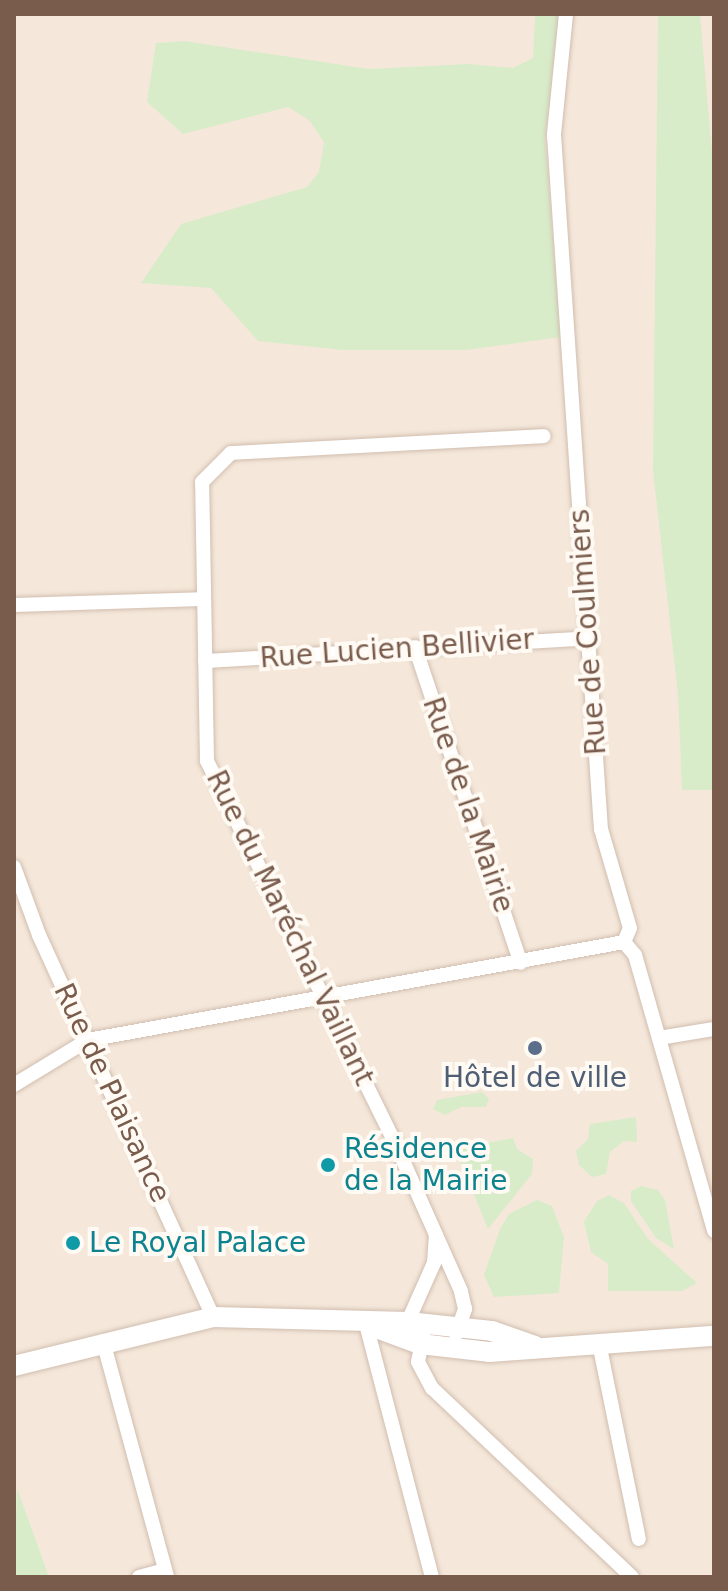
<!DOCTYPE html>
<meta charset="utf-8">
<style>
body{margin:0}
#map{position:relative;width:728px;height:1591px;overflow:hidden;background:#fdf6ec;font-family:"DejaVu Sans",sans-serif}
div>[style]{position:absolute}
.residential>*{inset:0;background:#f5e8da;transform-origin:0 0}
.green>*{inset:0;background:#d8ecc9}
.roads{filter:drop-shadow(0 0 2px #d1beb0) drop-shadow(0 0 2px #d1beb0)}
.street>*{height:14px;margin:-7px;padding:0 7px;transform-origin:7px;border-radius:7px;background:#fff}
.secondary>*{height:20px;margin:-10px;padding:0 10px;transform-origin:10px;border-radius:10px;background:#fff}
.dots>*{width:22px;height:22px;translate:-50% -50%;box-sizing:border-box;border:4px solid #fffaf3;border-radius:50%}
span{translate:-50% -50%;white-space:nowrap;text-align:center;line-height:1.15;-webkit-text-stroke:8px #fffaf3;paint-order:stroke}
.street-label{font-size:28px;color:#7a5c4d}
.service-label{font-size:28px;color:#4e5e75}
.culture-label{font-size:28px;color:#0d838f}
.left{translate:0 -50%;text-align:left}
.frame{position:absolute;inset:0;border:16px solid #7a5c4d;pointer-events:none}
</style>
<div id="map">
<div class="residential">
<div style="left:14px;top:14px;width:700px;height:1563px"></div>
</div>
<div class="green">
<div style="clip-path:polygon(535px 14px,560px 14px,545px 140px,561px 337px,466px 350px,343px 350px,258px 341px,211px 288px,141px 283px,181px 224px,307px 187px,319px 172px,324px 142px,309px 120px,288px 107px,183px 134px,147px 102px,156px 43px,184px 41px,369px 69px,469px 64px,513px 68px,533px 58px)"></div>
<div style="clip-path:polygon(658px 14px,700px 14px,714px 177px,714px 790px,682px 790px,678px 695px,653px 470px)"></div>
<div style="clip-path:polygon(482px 1092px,489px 1099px,486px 1107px,461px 1107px,445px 1115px,433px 1109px,437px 1100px)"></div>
<div style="clip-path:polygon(636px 1117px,637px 1142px,624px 1141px,610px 1152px,606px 1174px,592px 1177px,579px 1165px,576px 1151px,588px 1139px,590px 1124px)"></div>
<div style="clip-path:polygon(513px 1138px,517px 1149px,533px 1159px,532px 1174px,488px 1229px,458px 1156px,465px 1147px)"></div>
<div style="clip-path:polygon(641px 1186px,658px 1190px,665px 1200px,674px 1249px,656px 1238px,631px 1201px,631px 1191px)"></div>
<div style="clip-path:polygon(609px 1195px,624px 1203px,648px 1239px,697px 1283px,682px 1291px,608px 1291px,608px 1264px,591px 1252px,584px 1222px,597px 1201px)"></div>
<div style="clip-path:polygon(537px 1200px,552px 1206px,564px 1237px,559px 1293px,494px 1297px,484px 1275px,500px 1229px,509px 1214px)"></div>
<div style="clip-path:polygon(17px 1488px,49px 1577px,14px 1577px)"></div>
</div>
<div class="roads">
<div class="street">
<div style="left:566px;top:14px;width:122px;rotate:95.7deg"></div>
<div style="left:554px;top:135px;width:696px;rotate:86.13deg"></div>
<div style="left:601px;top:829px;width:103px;rotate:73.7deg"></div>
<div style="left:630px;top:928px;width:15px;rotate:113deg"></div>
<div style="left:14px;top:605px;width:188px;rotate:-1.8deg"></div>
<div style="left:415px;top:647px;width:333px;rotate:71.5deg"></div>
<div style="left:205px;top:661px;width:386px;rotate:-3.4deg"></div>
<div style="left:14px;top:867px;width:72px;rotate:69.8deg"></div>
<div style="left:39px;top:935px;width:420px;rotate:65.5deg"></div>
<div style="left:624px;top:942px;width:17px;rotate:50deg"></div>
<div style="left:635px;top:955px;width:287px;rotate:74deg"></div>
<div style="left:659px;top:1038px;width:56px;rotate:-9.3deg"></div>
<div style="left:14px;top:1085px;width:87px;rotate:-31.3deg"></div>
<div style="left:88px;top:1040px;width:545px;rotate:-10.36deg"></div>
<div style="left:366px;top:1324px;width:261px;rotate:75.4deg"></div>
<div style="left:405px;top:1328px;width:71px;rotate:-66deg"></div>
<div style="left:434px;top:1263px;width:28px;rotate:-86deg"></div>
<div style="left:456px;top:1334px;width:27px;rotate:-70deg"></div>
<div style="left:465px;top:1309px;width:18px;rotate:-103deg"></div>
<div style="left:461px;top:1291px;width:162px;rotate:-114deg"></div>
<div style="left:395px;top:1143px;width:426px;rotate:-116.2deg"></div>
<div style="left:207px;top:761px;width:279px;rotate:-91deg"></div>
<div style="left:202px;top:482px;width:41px;rotate:-45deg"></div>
<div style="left:231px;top:453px;width:313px;rotate:-3.1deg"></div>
<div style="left:423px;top:1336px;width:26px;rotate:101deg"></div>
<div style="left:418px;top:1362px;width:30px;rotate:62deg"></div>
<div style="left:432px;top:1388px;width:275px;rotate:43.4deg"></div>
<div style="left:103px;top:1341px;width:245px;rotate:74.8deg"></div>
<div style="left:599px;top:1343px;width:200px;rotate:78.5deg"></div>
<div style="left:139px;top:1577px;width:27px;rotate:-15deg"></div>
</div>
<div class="secondary">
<div style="left:374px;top:1327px;width:49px;rotate:20.3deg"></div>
<div style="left:420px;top:1344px;width:69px;rotate:6.6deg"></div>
<div style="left:489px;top:1352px;width:226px;rotate:-4.1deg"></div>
<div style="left:14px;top:1366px;width:205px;rotate:-13.8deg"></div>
<div style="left:213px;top:1317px;width:195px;rotate:1.5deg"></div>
<div style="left:408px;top:1322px;width:84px;rotate:6.1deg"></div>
<div style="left:492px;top:1331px;width:46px;rotate:19.2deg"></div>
</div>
</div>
<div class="dots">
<div style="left:535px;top:1048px;background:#5c6f8a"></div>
<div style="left:328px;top:1165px;background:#0f9aa8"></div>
<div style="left:73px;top:1243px;background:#0f9aa8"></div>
</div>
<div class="street-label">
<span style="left:588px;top:632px;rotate:-94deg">Rue de Coulmiers</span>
<span style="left:397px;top:649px;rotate:-4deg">Rue Lucien Bellivier</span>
<span style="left:468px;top:805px;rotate:71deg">Rue de la Mairie</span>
<span style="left:290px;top:928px;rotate:64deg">Rue du Maréchal Vaillant</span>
<span style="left:112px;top:1093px;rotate:65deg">Rue de Plaisance</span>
</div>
<div class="service-label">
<span style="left:535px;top:1078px">Hôtel de ville</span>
</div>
<div class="culture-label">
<span class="left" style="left:344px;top:1165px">Résidence<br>de la Mairie</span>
<span class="left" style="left:89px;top:1243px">Le Royal Palace</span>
</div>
<div class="frame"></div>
</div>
